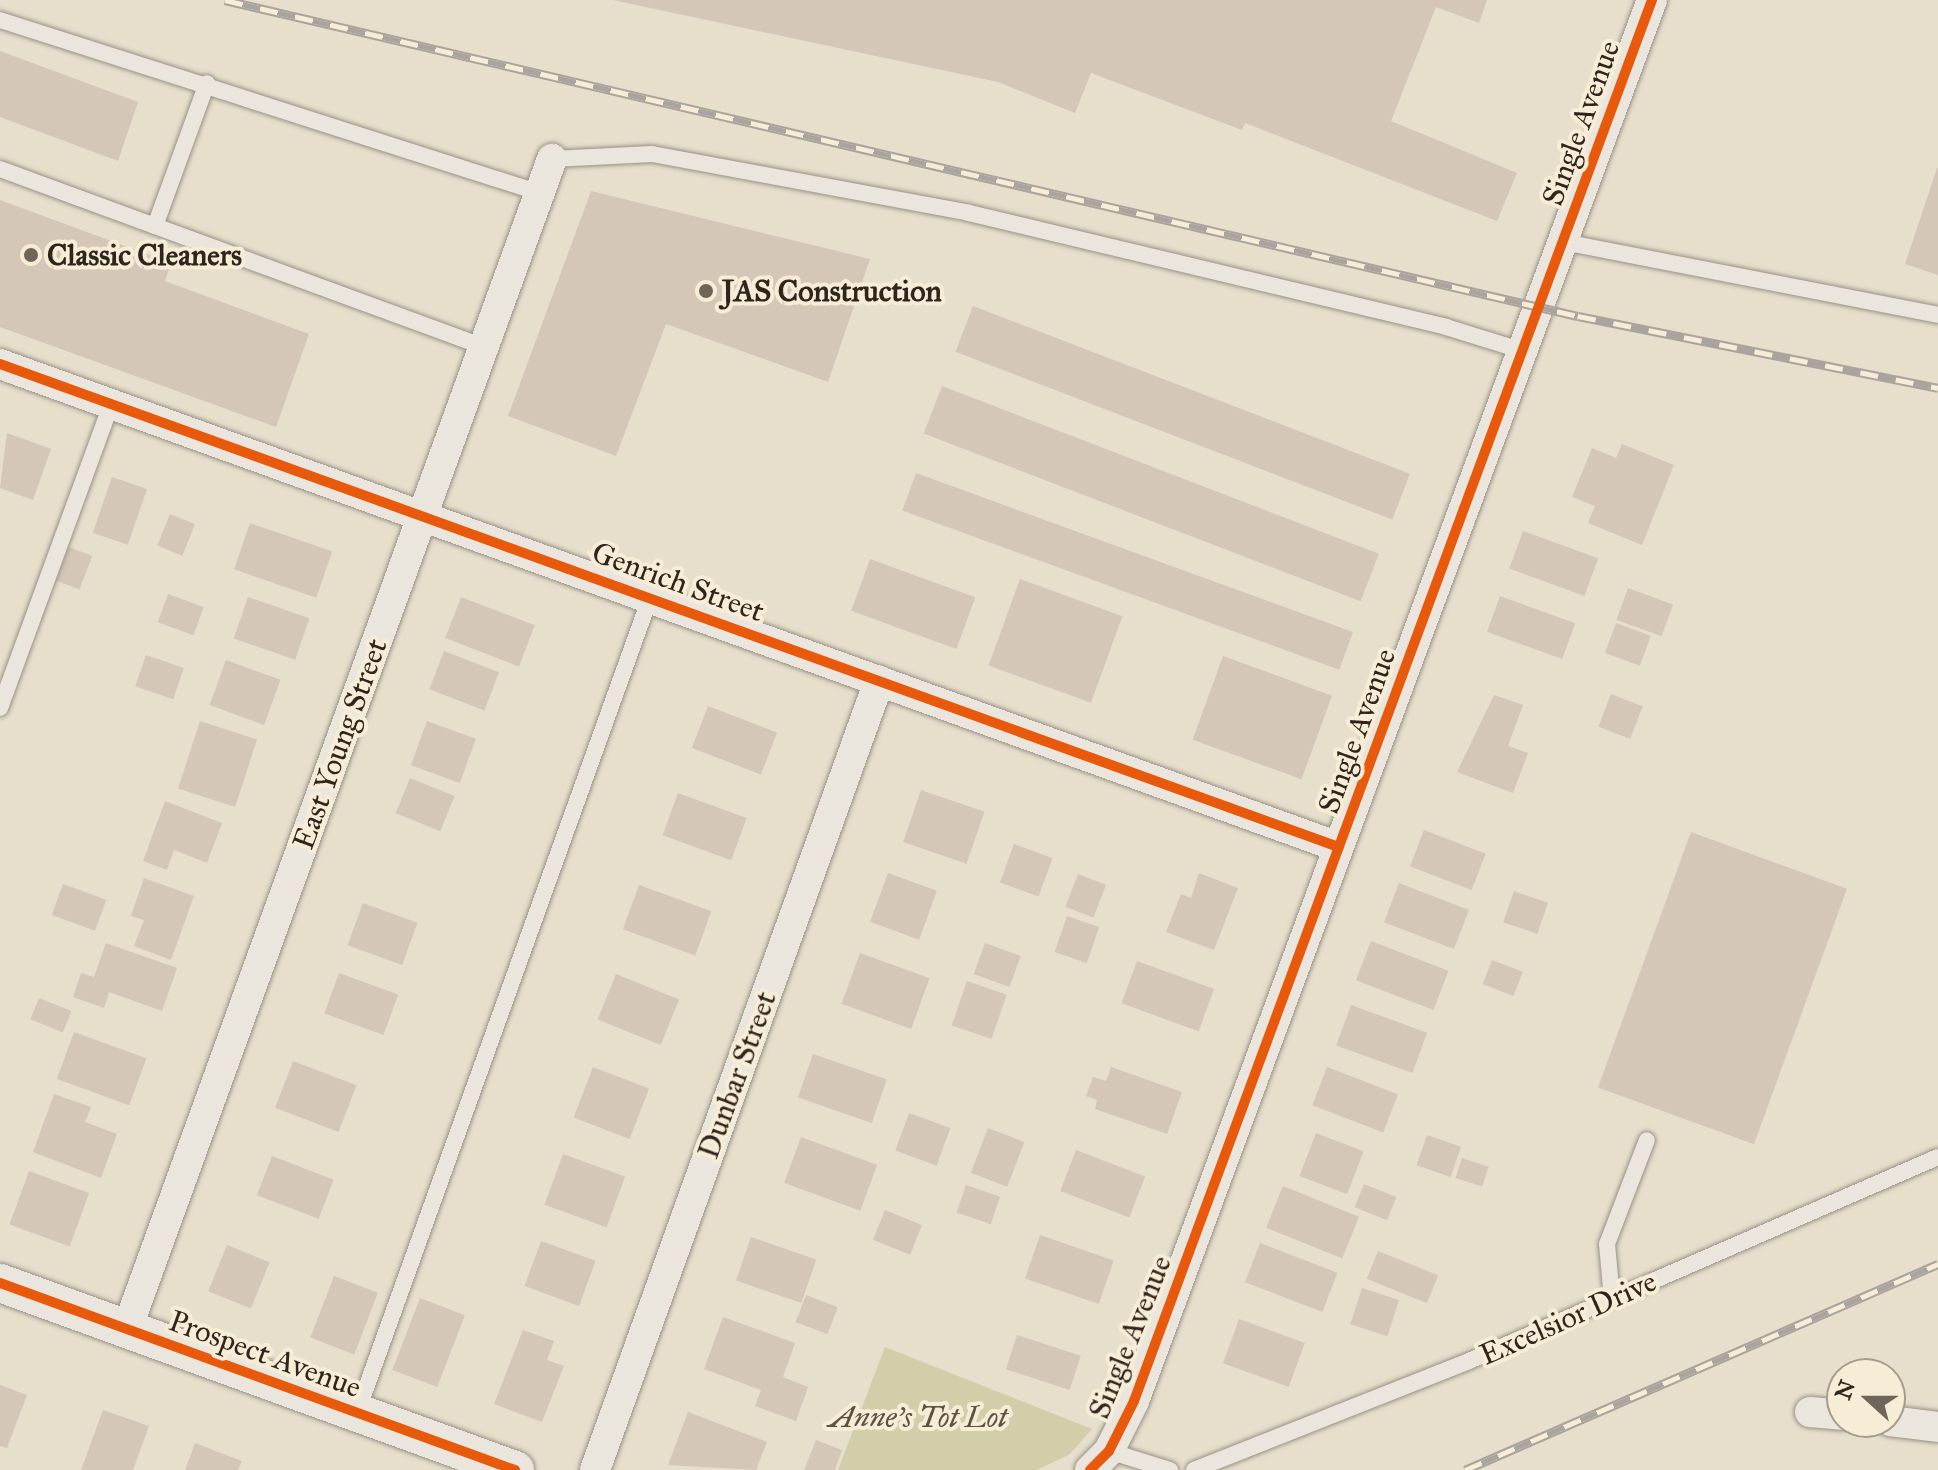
<!DOCTYPE html>
<style>
body{margin:0}
#map{position:relative;width:1938px;height:1470px;overflow:hidden;background:#e7decb;font-family:"IM FELL Great Primer",serif}
div>[style]{position:absolute}
.green>*{inset:0;background:#d3cea9}
.building>*{inset:0;background:#d5c7b8;transform-origin:0 0}
.roads{filter:drop-shadow(0 0 2px #989286) drop-shadow(0 0 2px #989286)}
.service>*{height:16px;margin:-8px;padding:0 8px;transform-origin:8px;border-radius:8px;background:#ebe6dd}
.minor>*{height:30px;margin:-15px;padding:0 15px;transform-origin:15px;border-radius:15px;background:#ebe6dd}
.tertiary>*{height:38px;margin:-19px;padding:0 19px;transform-origin:19px;border-radius:19px;background:#ebe6dd}
.rail>*{height:9px;margin-top:-4.5px;transform-origin:0;background:repeating-linear-gradient(90deg,#f7ecd5 0 18px,#a9a49d 0 36px);box-sizing:border-box;border-block:2px solid #a9a49d}
.cycleway>*{height:10px;margin:-5px;padding:0 5px;transform-origin:5px;border-radius:5px;background:#e8590c}
.dots>*{width:22px;height:22px;translate:-50% -50%;box-sizing:border-box;border:4px solid #f7ecd5;border-radius:50%}
span{translate:-50% -50%;white-space:nowrap;text-align:center;line-height:1.15;-webkit-text-stroke:8px #f7ecd5;paint-order:stroke}
.street-label{font-size:30px;color:#2f241e}
.poi-label{font-size:30px;color:#2f241e;font-weight:700}
.left{translate:0 -50%;text-align:left}
.park-label{font-size:30px;color:#5b533f;font-style:italic}
.north{position:absolute;left:1826px;top:1358px;width:80px;height:80px;box-sizing:border-box;background:#f7ecd5;border:2px solid #a79c8c;border-radius:50%;rotate:291deg;font-size:22px;font-weight:700;line-height:32px;text-align:center;color:#2f241e}
.north::after{content:'';display:block;margin:auto;width:28px;height:36px;background:#6f655b;clip-path:polygon(50% 0,100% 100%,50% 72%,0 100%)}
</style>
<div id="map">
<div class="green">
<div style="clip-path:polygon(885px 1347px,1092px 1429px,1070px 1454px,1037px 1470px,838px 1470px)"></div>
</div>
<div class="building">
<div style="clip-path:polygon(613px 0,1487px 0,1479px 23px,1436px 7px,1391px 121px,1517px 173px,1497px 221px,1245px 123px,1242px 130px,1091px 73px,1075px 113px,998px 82px)"></div>
<div style="clip-path:polygon(0 51px,138px 102px,118px 161px,0 117px)"></div>
<div style="clip-path:polygon(1937px 168px,1938px 168px,1938px 275px,1905px 264px)"></div>
<div style="clip-path:polygon(591px 191px,870px 259px,828px 382px,666px 324px,616px 456px,508px 416px)"></div>
<div style="clip-path:polygon(0 200px,171px 263px,165px 281px,309px 334px,276px 427px,0 327px)"></div>
<div style="left:973px;top:306px;width:468px;height:49px;rotate:21deg"></div>
<div style="left:942px;top:386px;width:468px;height:51px;rotate:21deg"></div>
<div style="clip-path:polygon(7px 433px,51px 449px,33px 500px,0 488px)"></div>
<div style="clip-path:polygon(1622px 444px,1674px 465px,1642px 545px,1588px 523px,1595px 506px,1572px 497px,1592px 448px,1616px 458px)"></div>
<div style="left:916px;top:473px;width:465px;height:40px;rotate:20deg"></div>
<div style="left:112px;top:477px;width:37px;height:59px;rotate:19deg"></div>
<div style="left:170px;top:514px;width:27px;height:34px;rotate:22deg"></div>
<div style="left:250px;top:523px;width:87px;height:49px;rotate:19deg"></div>
<div style="left:1523px;top:531px;width:80px;height:40px;rotate:20deg"></div>
<div style="left:69px;top:547px;width:25px;height:36px;rotate:21deg"></div>
<div style="left:870px;top:559px;width:112px;height:55px;rotate:20deg"></div>
<div style="left:1020px;top:579px;width:109px;height:92px;rotate:20deg"></div>
<div style="left:1628px;top:588px;width:48px;height:34px;rotate:20deg"></div>
<div style="left:168px;top:594px;width:38px;height:30px;rotate:20deg"></div>
<div style="left:1500px;top:596px;width:80px;height:38px;rotate:20deg"></div>
<div style="left:248px;top:597px;width:65px;height:44px;rotate:19deg"></div>
<div style="left:461px;top:597px;width:79px;height:44px;rotate:21deg"></div>
<div style="left:1616px;top:623px;width:37px;height:32px;rotate:20deg"></div>
<div style="left:444px;top:651px;width:59px;height:41px;rotate:21deg"></div>
<div style="left:146px;top:655px;width:40px;height:33px;rotate:19deg"></div>
<div style="left:1223px;top:656px;width:116px;height:89px;rotate:20deg"></div>
<div style="left:226px;top:660px;width:58px;height:48px;rotate:20deg"></div>
<div style="left:1611px;top:694px;width:34px;height:35px;rotate:21deg"></div>
<div style="clip-path:polygon(1494px 695px,1523px 705px,1508px 746px,1528px 753px,1513px 793px,1457px 772px)"></div>
<div style="left:708px;top:706px;width:74px;height:45px;rotate:21deg"></div>
<div style="left:200px;top:721px;width:60px;height:71px;rotate:18deg"></div>
<div style="left:427px;top:721px;width:52px;height:47px;rotate:20deg"></div>
<div style="left:410px;top:778px;width:48px;height:38px;rotate:22deg"></div>
<div style="left:921px;top:790px;width:67px;height:55px;rotate:19deg"></div>
<div style="left:678px;top:793px;width:73px;height:45px;rotate:20deg"></div>
<div style="clip-path:polygon(165px 801px,222px 823px,207px 863px,174px 850px,167px 870px,143px 861px)"></div>
<div style="left:1424px;top:830px;width:66px;height:39px;rotate:21deg"></div>
<div style="left:1691px;top:832px;width:166px;height:272px;rotate:20deg"></div>
<div style="left:1014px;top:844px;width:41px;height:41px;rotate:20deg"></div>
<div style="left:888px;top:873px;width:52px;height:52px;rotate:20deg"></div>
<div style="clip-path:polygon(1199px 873px,1238px 888px,1214px 950px,1166px 932px,1181px 894px,1191px 898px)"></div>
<div style="left:1078px;top:874px;width:30px;height:35px;rotate:21deg"></div>
<div style="clip-path:polygon(144px 878px,194px 896px,171px 960px,134px 946px,144px 920px,131px 916px)"></div>
<div style="left:1399px;top:883px;width:75px;height:42px;rotate:21deg"></div>
<div style="left:63px;top:884px;width:46px;height:33px;rotate:20deg"></div>
<div style="left:639px;top:885px;width:77px;height:47px;rotate:20deg"></div>
<div style="left:1514px;top:891px;width:36px;height:33px;rotate:19deg"></div>
<div style="left:363px;top:903px;width:58px;height:45px;rotate:20deg"></div>
<div style="left:1067px;top:916px;width:34px;height:38px;rotate:19deg"></div>
<div style="left:1371px;top:941px;width:83px;height:42px;rotate:21deg"></div>
<div style="clip-path:polygon(106px 943px,177px 968px,162px 1011px,109px 992px,104px 1008px,73px 997px,81px 973px,94px 977px)"></div>
<div style="left:985px;top:943px;width:38px;height:33px;rotate:20deg"></div>
<div style="left:860px;top:953px;width:74px;height:54px;rotate:20deg"></div>
<div style="left:1492px;top:960px;width:33px;height:26px;rotate:21deg"></div>
<div style="left:1137px;top:961px;width:82px;height:45px;rotate:20deg"></div>
<div style="left:339px;top:973px;width:63px;height:43px;rotate:20deg"></div>
<div style="left:616px;top:974px;width:68px;height:49px;rotate:22deg"></div>
<div style="left:967px;top:981px;width:42px;height:47px;rotate:19deg"></div>
<div style="left:39px;top:998px;width:35px;height:23px;rotate:22deg"></div>
<div style="left:1351px;top:1005px;width:81px;height:43px;rotate:20deg"></div>
<div style="left:74px;top:1032px;width:77px;height:50px;rotate:20deg"></div>
<div style="left:813px;top:1054px;width:78px;height:46px;rotate:19deg"></div>
<div style="left:293px;top:1061px;width:68px;height:50px;rotate:21deg"></div>
<div style="left:593px;top:1067px;width:60px;height:54px;rotate:21deg"></div>
<div style="clip-path:polygon(1111px 1067px,1182px 1092px,1167px 1134px,1095px 1109px,1097px 1100px,1086px 1096px,1093px 1077px,1106px 1081px)"></div>
<div style="left:1327px;top:1067px;width:76px;height:41px;rotate:21deg"></div>
<div style="clip-path:polygon(54px 1094px,91px 1107px,85px 1122px,117px 1134px,101px 1178px,33px 1152px)"></div>
<div style="left:909px;top:1113px;width:44px;height:40px;rotate:20deg"></div>
<div style="left:988px;top:1128px;width:39px;height:48px;rotate:21deg"></div>
<div style="left:1316px;top:1133px;width:51px;height:46px;rotate:21deg"></div>
<div style="left:1427px;top:1135px;width:36px;height:32px;rotate:19deg"></div>
<div style="left:801px;top:1137px;width:81px;height:49px;rotate:20deg"></div>
<div style="left:1076px;top:1150px;width:74px;height:44px;rotate:21deg"></div>
<div style="left:563px;top:1154px;width:66px;height:54px;rotate:20deg"></div>
<div style="left:272px;top:1156px;width:66px;height:42px;rotate:21deg"></div>
<div style="left:1462px;top:1158px;width:28px;height:21px;rotate:18deg"></div>
<div style="left:29px;top:1171px;width:64px;height:57px;rotate:20deg"></div>
<div style="left:1364px;top:1184px;width:35px;height:25px;rotate:22deg"></div>
<div style="left:966px;top:1185px;width:36px;height:29px;rotate:19deg"></div>
<div style="left:1283px;top:1186px;width:82px;height:45px;rotate:22deg"></div>
<div style="left:885px;top:1210px;width:40px;height:32px;rotate:22deg"></div>
<div style="left:1040px;top:1235px;width:78px;height:46px;rotate:19deg"></div>
<div style="left:751px;top:1237px;width:69px;height:46px;rotate:19deg"></div>
<div style="left:541px;top:1241px;width:58px;height:48px;rotate:20deg"></div>
<div style="left:1260px;top:1243px;width:83px;height:42px;rotate:21deg"></div>
<div style="left:227px;top:1245px;width:46px;height:50px;rotate:22deg"></div>
<div style="left:1378px;top:1251px;width:65px;height:30px;rotate:22deg"></div>
<div style="left:334px;top:1276px;width:47px;height:66px;rotate:21deg"></div>
<div style="left:1362px;top:1288px;width:39px;height:38px;rotate:18deg"></div>
<div style="left:806px;top:1295px;width:34px;height:29px;rotate:21deg"></div>
<div style="left:420px;top:1298px;width:48px;height:77px;rotate:21deg"></div>
<div style="clip-path:polygon(723px 1317px,795px 1343px,783px 1377px,808px 1387px,796px 1421px,755px 1406px,761px 1390px,704px 1369px)"></div>
<div style="left:1239px;top:1319px;width:70px;height:47px;rotate:20deg"></div>
<div style="clip-path:polygon(523px 1330px,554px 1341px,547px 1360px,564px 1366px,542px 1422px,494px 1404px)"></div>
<div style="left:1017px;top:1335px;width:67px;height:36px;rotate:18deg"></div>
<div style="clip-path:polygon(0 1385px,27px 1395px,7px 1448px,0 1446px)"></div>
<div style="clip-path:polygon(103px 1410px,149px 1426px,133px 1470px,81px 1470px)"></div>
<div style="clip-path:polygon(688px 1412px,767px 1442px,756px 1470px,668px 1465px)"></div>
<div style="clip-path:polygon(816px 1440px,842px 1450px,835px 1470px,804px 1470px)"></div>
<div style="clip-path:polygon(195px 1443px,242px 1461px,238px 1470px,185px 1470px)"></div>
</div>
<div class="roads">
<div class="service">
<div style="left:0;top:20px;width:567px;rotate:17.76deg"></div>
<div style="left:552px;top:159px;width:100px;rotate:-2.9deg"></div>
<div style="left:652px;top:154px;width:322px;rotate:10.5deg"></div>
<div style="left:969px;top:213px;width:490px;rotate:13.4deg"></div>
<div style="left:1446px;top:327px;width:81px;rotate:17.3deg"></div>
<div style="left:0;top:169px;width:516px;rotate:20.19deg"></div>
<div style="left:155px;top:226px;width:152px;rotate:-70deg"></div>
<div style="left:1563px;top:242px;width:382px;rotate:11deg"></div>
<div style="left:0;top:708px;width:324px;rotate:-69.9deg"></div>
<div style="left:1612px;top:1299px;width:55px;rotate:-95.2deg"></div>
<div style="left:1607px;top:1244px;width:111px;rotate:-69deg"></div>
<div style="left:357px;top:1413px;width:866px;rotate:-70.23deg"></div>
<div style="left:1109px;top:1451px;width:64px;rotate:17.3deg"></div>
<div style="left:1194px;top:1470px;width:296px;rotate:-21.6deg"></div>
<div style="left:1469px;top:1361px;width:511px;rotate:-23.51deg"></div>
</div>
<div class="minor">
<div style="left:0;top:364px;width:1423px;rotate:19.84deg"></div>
<div style="left:127px;top:1329px;width:1245px;rotate:-70.04deg"></div>
<div style="left:1810px;top:1412px;width:32px;rotate:5deg"></div>
<div style="left:1890px;top:1421px;width:48px;rotate:7.1deg"></div>
<div style="left:595px;top:1470px;width:839px;rotate:-70.2deg"></div>
<div style="left:1090px;top:1470px;width:27px;rotate:-45deg"></div>
<div style="left:1109px;top:1451px;width:56px;rotate:-63.4deg"></div>
<div style="left:1134px;top:1401px;width:1494px;rotate:-69.71deg"></div>
</div>
<div class="tertiary">
<div style="left:0;top:1283px;width:548px;rotate:19.96deg"></div>
</div>
</div>
<div class="rail">
<div style="left:225px;top:0;width:1389px;rotate:13.15deg"></div>
<div style="left:1578px;top:316px;width:367px;rotate:11.3deg"></div>
<div style="left:1465px;top:1470px;width:516px;rotate:-23.53deg"></div>
</div>
<div class="cycleway">
<div style="left:0;top:364px;width:1423px;rotate:19.84deg"></div>
<div style="left:0;top:1283px;width:548px;rotate:19.96deg"></div>
<div style="left:1090px;top:1470px;width:27px;rotate:-45deg"></div>
<div style="left:1109px;top:1451px;width:56px;rotate:-63.4deg"></div>
<div style="left:1134px;top:1401px;width:1494px;rotate:-69.71deg"></div>
</div>
<div class="dots">
<div style="left:31px;top:255px;background:#6f655b"></div>
<div style="left:706px;top:291px;background:#6f655b"></div>
</div>
<div class="street-label">
<span style="left:1581px;top:123px;rotate:-70deg">Single Avenue</span>
<span style="left:678px;top:582px;rotate:20deg">Genrich Street</span>
<span style="left:1357px;top:731px;rotate:-70deg">Single Avenue</span>
<span style="left:340px;top:744px;rotate:-70deg">East Young Street</span>
<span style="left:737px;top:1075px;rotate:-70deg">Dunbar Street</span>
<span style="left:1568px;top:1318px;rotate:-24deg">Excelsior Drive</span>
<span style="left:1130px;top:1337px;rotate:-68deg">Single Avenue</span>
<span style="left:265px;top:1354px;rotate:20deg">Prospect Avenue</span>
</div>
<div class="poi-label">
<span class="left" style="left:47px;top:255px">Classic Cleaners</span>
<span class="left" style="left:722px;top:291px">JAS Construction</span>
</div>
<div class="park-label">
<span style="left:918px;top:1417px">Anne's Tot Lot</span>
</div>
<div class="north">N</div>
</div>
